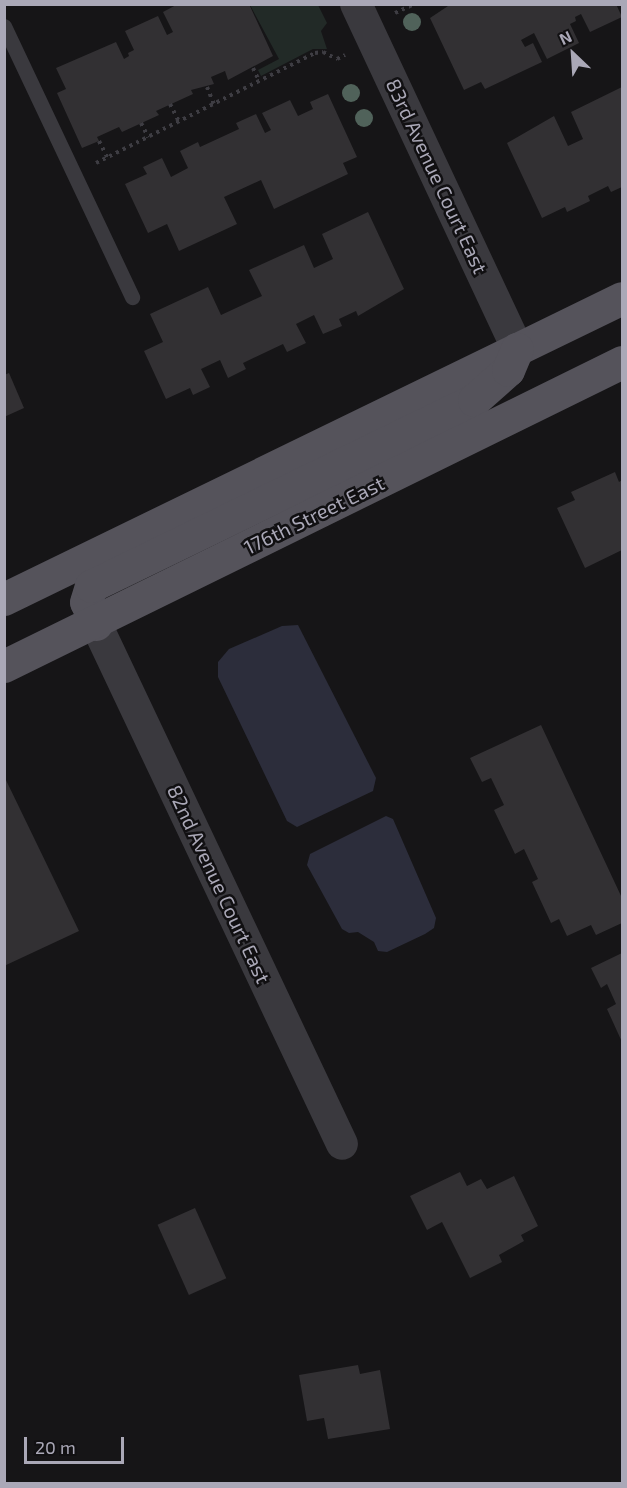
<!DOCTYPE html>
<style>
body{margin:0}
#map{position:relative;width:627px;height:1488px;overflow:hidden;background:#161517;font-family:"Exo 2",sans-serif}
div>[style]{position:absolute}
.green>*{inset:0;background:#222a27}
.water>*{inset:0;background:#2c2d3b}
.building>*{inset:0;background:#323033;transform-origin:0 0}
.path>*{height:4px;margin-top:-2px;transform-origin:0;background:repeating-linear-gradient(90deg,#3e3d43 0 3px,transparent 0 7.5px)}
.lane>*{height:15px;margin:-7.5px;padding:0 7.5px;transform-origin:7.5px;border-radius:7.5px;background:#3a393e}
.street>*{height:32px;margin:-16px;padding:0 16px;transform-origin:16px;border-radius:16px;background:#3a393e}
.primary>*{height:33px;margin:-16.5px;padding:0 16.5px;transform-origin:16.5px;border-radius:16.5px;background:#55535b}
.trees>*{width:18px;height:18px;margin:-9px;border-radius:50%;background:#50625a}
span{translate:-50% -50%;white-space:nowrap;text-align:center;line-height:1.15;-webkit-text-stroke:5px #111012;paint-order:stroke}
.street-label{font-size:20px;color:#aaa8b7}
.frame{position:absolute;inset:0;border:6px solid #aaa8b7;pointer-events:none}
.north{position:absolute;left:543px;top:24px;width:60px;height:60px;-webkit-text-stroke:4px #111012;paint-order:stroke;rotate:335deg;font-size:16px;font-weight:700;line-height:24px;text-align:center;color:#aaa8b7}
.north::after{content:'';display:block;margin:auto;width:21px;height:27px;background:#aaa8b7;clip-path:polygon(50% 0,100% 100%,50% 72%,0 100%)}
.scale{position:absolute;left:24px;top:1437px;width:100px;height:27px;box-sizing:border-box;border:3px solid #aaa8b7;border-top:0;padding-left:8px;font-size:18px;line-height:21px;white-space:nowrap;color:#aaa8b7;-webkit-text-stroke:4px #111012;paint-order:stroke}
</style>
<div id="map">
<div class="green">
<div style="clip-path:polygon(250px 5px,318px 5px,327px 23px,321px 31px,327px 49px,313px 49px,261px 76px,258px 70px,279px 59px)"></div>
</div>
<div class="water">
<div style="clip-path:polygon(298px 625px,376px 778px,373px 791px,297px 827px,287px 821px,218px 677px,218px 662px,229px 649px,282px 626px)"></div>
<div style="clip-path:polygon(386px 816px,393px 819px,436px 918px,434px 928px,425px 934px,387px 952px,378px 951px,374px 942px,358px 932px,349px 933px,342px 929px,307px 865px,310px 854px)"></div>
</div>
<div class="building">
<div style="clip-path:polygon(178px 4px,249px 4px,273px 56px,228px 80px,225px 71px,211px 77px,214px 84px,191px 90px,193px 94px,156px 111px,159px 115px,122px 132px,119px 127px,97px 137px,99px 141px,82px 148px,57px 93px,66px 89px,56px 68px,116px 42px,124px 59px,129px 56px,128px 53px,134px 50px,125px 31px,158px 16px,167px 35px,173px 32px,163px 12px)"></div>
<div style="clip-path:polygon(451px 4px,616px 4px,622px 17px,590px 32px,581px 14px,575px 17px,576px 21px,570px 24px,579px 43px,547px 59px,534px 33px,521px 40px,525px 47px,533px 43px,542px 62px,485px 89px,481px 82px,464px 90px,430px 18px)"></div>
<div style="clip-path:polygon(622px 87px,622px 187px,611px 192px,608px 186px,588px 196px,590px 201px,567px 212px,565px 207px,542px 218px,507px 143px,554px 116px,568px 146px,583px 139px,571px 112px)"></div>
<div style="clip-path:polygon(328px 94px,357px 157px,343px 163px,348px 174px,274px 209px,261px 180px,224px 197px,237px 224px,179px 251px,167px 224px,148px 233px,125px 184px,147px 174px,143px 167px,162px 158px,171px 177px,188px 168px,180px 151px,198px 142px,200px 147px,239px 129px,236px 123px,256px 114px,265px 133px,271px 130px,262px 113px,290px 100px,298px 116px,313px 109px,310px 102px)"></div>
<div style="clip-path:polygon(368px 212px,404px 289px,358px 316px,356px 311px,339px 319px,342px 326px,323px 334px,314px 315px,296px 324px,306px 343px,287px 352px,283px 344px,243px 363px,246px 369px,228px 378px,220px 360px,201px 369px,210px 387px,193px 395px,190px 388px,166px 399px,144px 351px,163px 342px,150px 314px,208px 287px,221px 315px,262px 296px,249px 270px,304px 245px,314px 268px,333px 259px,322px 234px)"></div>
<div style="clip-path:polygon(9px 373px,24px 408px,4px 417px,4px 375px)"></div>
<div style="clip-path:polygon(615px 472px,619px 482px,622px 480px,622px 550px,585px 568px,557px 508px,575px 500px,571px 492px)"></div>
<div style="clip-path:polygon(541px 725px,622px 898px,622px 923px,596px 935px,591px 925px,567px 936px,559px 919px,551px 923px,532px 882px,538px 879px,524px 849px,515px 854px,494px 810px,504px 805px,491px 778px,482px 782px,470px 758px)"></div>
<div style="clip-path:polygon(4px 776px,79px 931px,4px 966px)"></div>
<div style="clip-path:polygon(622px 953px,622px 1042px,607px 1009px,616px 1004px,607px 984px,601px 988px,591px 968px)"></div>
<div style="clip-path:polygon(460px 1172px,467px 1186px,481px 1179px,487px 1189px,514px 1176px,538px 1226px,521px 1235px,524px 1241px,499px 1255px,502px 1262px,470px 1278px,442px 1222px,427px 1230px,410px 1196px)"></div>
<div style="left:195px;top:1208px;width:77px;height:41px;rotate:66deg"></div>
<div style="clip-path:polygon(358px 1365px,360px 1374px,380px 1370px,390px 1429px,328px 1439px,324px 1418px,307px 1421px,299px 1375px)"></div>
</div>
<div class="path">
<div style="left:451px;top:4px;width:1px;rotate:90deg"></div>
<div style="left:395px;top:13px;width:21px;rotate:-25deg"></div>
<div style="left:253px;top:68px;width:14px;rotate:65deg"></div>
<div style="left:207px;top:87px;width:18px;rotate:68deg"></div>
<div style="left:170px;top:104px;width:20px;rotate:63deg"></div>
<div style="left:141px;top:123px;width:16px;rotate:63deg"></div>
<div style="left:99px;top:141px;width:18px;rotate:63deg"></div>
<div style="left:96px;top:163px;width:245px;rotate:-26.7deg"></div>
<div style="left:315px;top:53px;width:8px;rotate:-7deg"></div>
<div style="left:323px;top:52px;width:16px;rotate:27deg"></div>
<div style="left:337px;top:59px;width:9px;rotate:-27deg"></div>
</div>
<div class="lane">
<div style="left:4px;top:26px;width:300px;rotate:64.7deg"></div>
</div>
<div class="street">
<div style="left:356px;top:4px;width:380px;rotate:64.9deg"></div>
<div style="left:96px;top:624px;width:575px;rotate:64.68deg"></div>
</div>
<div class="primary">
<div style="left:4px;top:599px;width:687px;rotate:-25.97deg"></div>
<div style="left:96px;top:624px;width:24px;rotate:-114deg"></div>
<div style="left:86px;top:602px;width:17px;rotate:-73deg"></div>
<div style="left:91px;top:586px;width:426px;rotate:-25.9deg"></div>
<div style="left:474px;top:400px;width:45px;rotate:-41.4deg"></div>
<div style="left:508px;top:370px;width:23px;rotate:-67deg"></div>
<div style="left:4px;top:666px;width:689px;rotate:-26.19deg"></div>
</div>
<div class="trees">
<div style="left:412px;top:22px"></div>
<div style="left:351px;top:93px"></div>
<div style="left:364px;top:118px"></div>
</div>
<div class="street-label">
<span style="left:437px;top:176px;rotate:65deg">83rd Avenue Court East</span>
<span style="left:314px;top:515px;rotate:-26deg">176th Street East</span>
<span style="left:219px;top:884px;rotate:65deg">82nd Avenue Court East</span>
</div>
<div class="frame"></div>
<div class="north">N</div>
<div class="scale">20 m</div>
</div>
